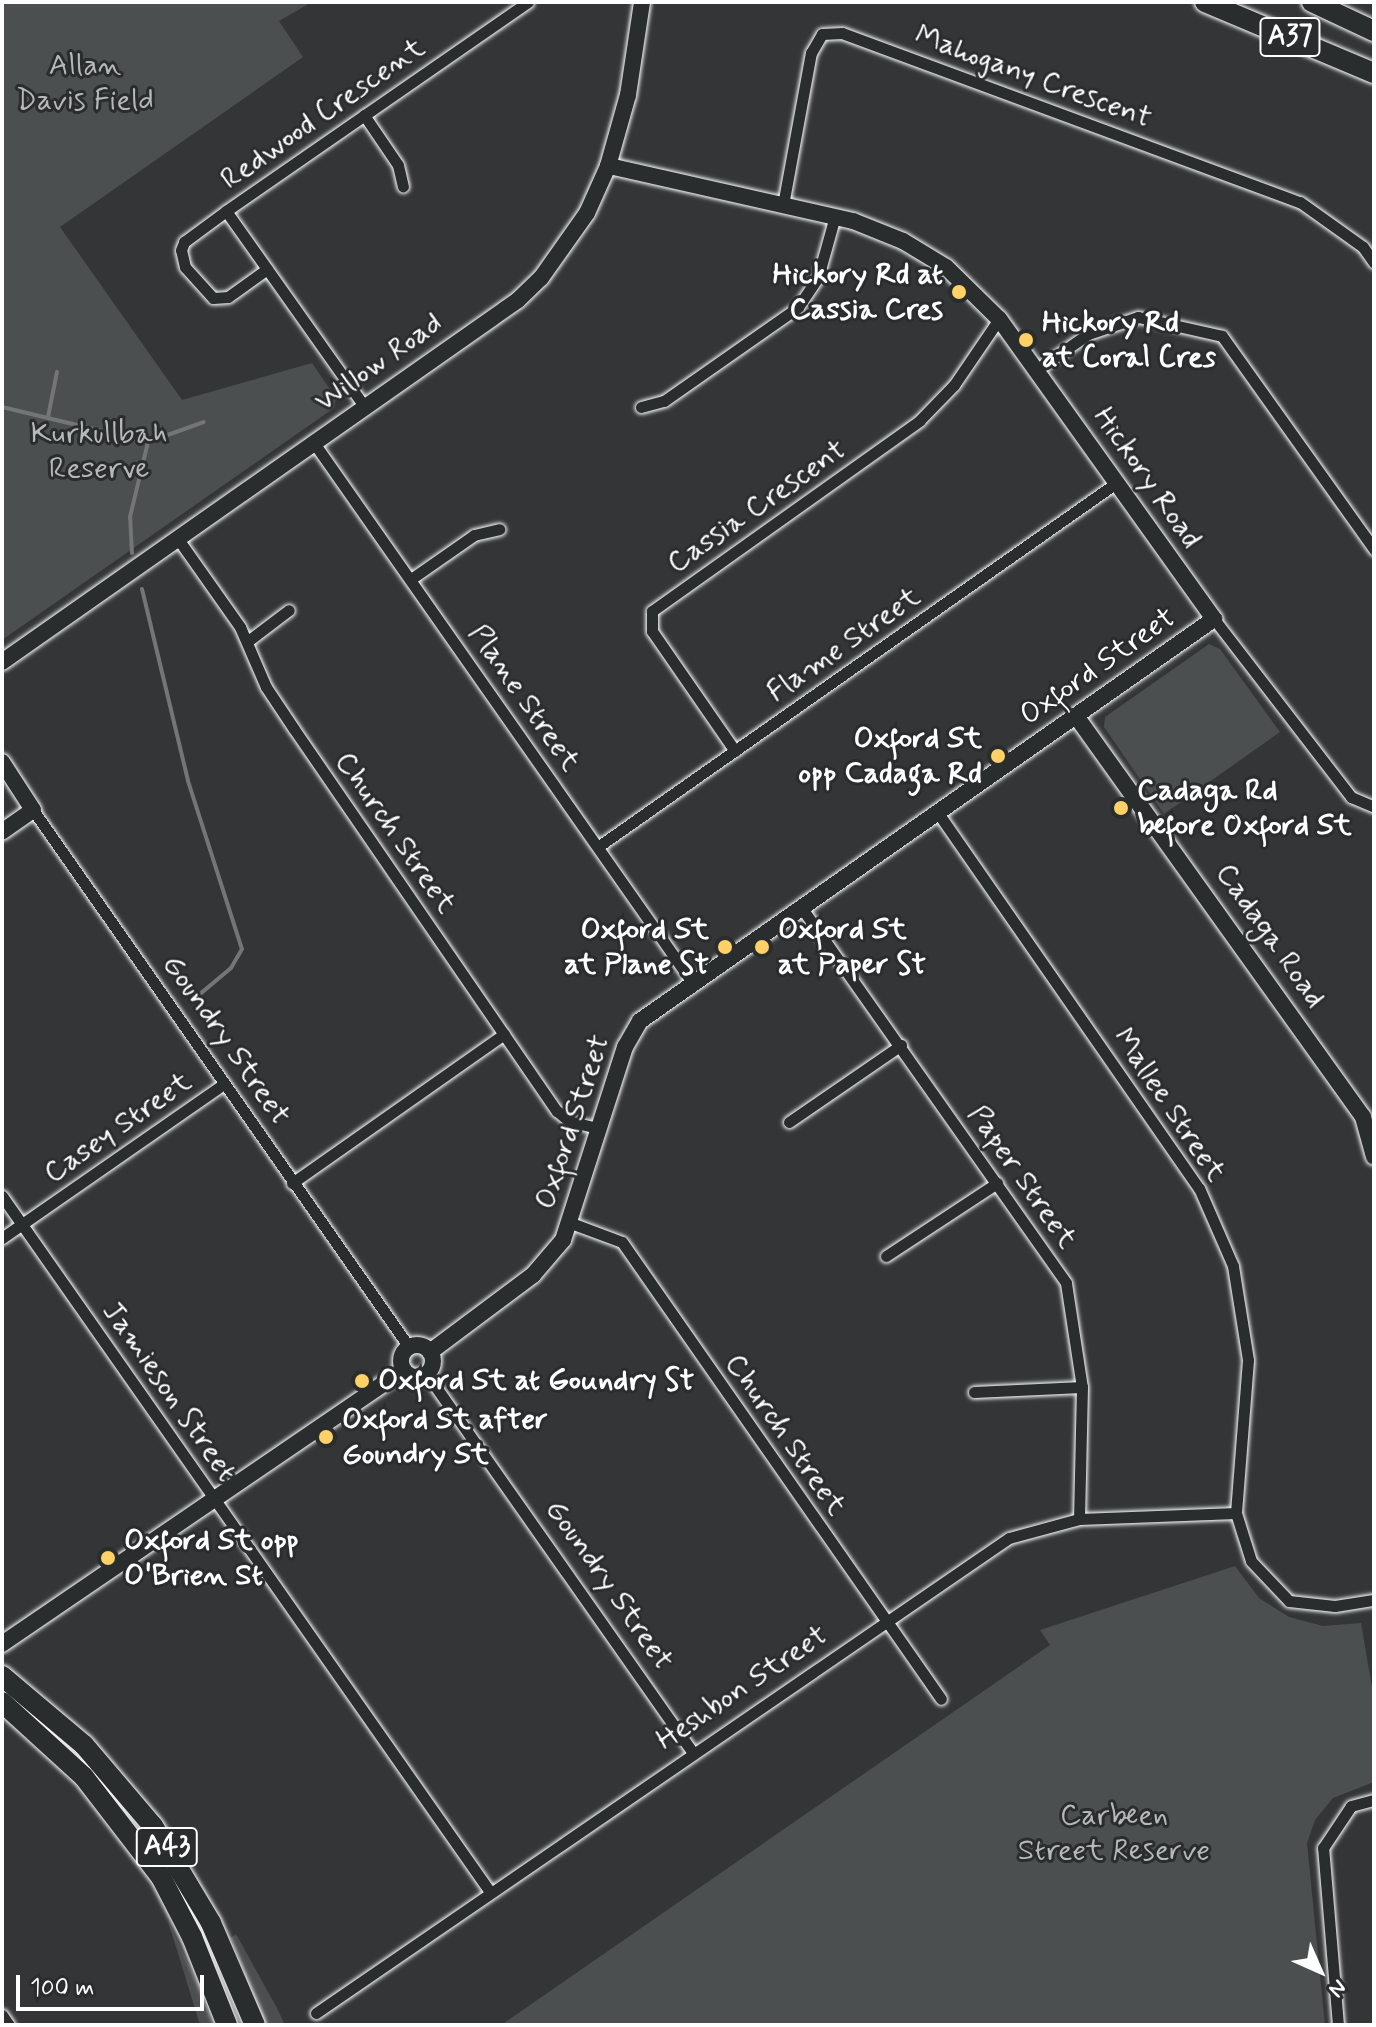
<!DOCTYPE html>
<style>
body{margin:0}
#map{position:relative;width:1376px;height:2027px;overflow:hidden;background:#333536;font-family:Mynerve,sans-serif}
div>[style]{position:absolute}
.green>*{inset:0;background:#4c4f50}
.stream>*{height:4px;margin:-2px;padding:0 2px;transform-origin:2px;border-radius:2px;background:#737576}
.roads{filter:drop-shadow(0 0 2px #fff) drop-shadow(0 0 2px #fff)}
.street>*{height:11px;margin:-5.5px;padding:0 5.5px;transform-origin:5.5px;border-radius:5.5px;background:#2a2d2e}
.secondary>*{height:16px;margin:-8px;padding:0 8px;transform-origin:8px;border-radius:8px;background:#2a2d2e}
.secondary>.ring{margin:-8px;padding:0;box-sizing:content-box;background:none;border:16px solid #2a2d2e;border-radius:50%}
.highway>*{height:20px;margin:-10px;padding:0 10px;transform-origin:10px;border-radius:10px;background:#2a2d2e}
.dots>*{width:22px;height:22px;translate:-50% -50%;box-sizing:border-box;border:4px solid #2a2d2e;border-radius:50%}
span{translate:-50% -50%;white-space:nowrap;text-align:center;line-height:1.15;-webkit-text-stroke:6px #2a2d2e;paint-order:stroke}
.shield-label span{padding:2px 6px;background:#2a2d2e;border:2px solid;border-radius:6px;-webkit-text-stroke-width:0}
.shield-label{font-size:28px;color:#fff;font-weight:700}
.park-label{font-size:30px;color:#b7b9b9}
.street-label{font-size:30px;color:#fff}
.poi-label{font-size:30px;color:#fff;font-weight:700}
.right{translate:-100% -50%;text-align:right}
.left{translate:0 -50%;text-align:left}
.frame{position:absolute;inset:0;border:4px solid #fff;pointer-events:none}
.north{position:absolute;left:1280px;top:1931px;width:80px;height:80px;-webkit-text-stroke:6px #2a2d2e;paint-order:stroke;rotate:135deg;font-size:22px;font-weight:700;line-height:32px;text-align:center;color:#fff}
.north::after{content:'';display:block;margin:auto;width:28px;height:36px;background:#fff;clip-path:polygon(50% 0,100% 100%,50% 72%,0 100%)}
.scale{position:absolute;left:16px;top:1975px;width:188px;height:36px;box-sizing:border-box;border:4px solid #fff;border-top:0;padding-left:10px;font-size:24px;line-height:28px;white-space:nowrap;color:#fff;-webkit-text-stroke:6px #2a2d2e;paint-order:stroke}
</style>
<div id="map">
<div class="green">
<div style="clip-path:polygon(2px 2px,312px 2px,279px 21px,303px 57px,60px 227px,182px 400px,312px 363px,336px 398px,334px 408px,2px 640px)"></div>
<div style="clip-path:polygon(1209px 644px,1220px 649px,1280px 732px,1164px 814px,1104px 727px,1105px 717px)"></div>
<div style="clip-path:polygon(1235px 1566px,1259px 1598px,1289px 1617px,1323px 1626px,1361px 1623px,1374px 1699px,1374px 1782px,1333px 1798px,1315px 1820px,1307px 1843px,1325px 2025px,501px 2025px,1050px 1645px,1040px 1630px)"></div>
<div style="clip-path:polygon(168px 1921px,199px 1987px,213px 2025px,200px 2025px)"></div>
<div style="clip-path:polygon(236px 1934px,277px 2008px,285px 2025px,264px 2025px,231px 1938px)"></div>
</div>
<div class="stream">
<div style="left:2px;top:407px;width:150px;rotate:13.5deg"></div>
<div style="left:148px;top:442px;width:59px;rotate:-19.7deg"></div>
<div style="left:48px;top:417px;width:46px;rotate:-78.7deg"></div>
<div style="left:132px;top:553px;width:36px;rotate:-93deg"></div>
<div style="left:130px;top:517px;width:77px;rotate:-76.5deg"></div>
<div style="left:142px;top:589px;width:197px;rotate:76.5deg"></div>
<div style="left:188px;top:781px;width:176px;rotate:72.2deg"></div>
<div style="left:242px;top:949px;width:22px;rotate:120deg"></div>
<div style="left:231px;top:968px;width:48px;rotate:140deg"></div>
</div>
<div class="roads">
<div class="street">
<div style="left:364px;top:115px;width:60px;rotate:55.8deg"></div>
<div style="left:398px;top:165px;width:22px;rotate:77deg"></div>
<div style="left:783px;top:205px;width:155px;rotate:-79.6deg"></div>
<div style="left:811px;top:53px;width:22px;rotate:-60deg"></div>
<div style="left:822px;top:34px;width:20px;rotate:-3deg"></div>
<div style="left:842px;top:33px;width:488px;rotate:20.3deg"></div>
<div style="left:1300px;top:202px;width:77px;rotate:35.5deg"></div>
<div style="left:1363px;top:247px;width:19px;rotate:55deg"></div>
<div style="left:226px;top:211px;width:240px;rotate:54.7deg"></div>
<div style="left:267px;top:269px;width:48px;rotate:144.3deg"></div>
<div style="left:228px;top:297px;width:15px;rotate:176deg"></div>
<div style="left:213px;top:298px;width:42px;rotate:-132.1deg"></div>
<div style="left:185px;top:267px;width:17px;rotate:-103deg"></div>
<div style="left:181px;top:250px;width:9px;rotate:-69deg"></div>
<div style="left:184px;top:242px;width:52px;rotate:-36.4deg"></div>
<div style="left:226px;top:211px;width:367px;rotate:-34.7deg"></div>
<div style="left:1036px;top:370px;width:63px;rotate:-34.7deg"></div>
<div style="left:1088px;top:334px;width:53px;rotate:-18.8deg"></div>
<div style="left:1138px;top:317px;width:86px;rotate:12.7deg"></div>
<div style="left:1222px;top:336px;width:262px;rotate:54.5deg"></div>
<div style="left:641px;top:407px;width:24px;rotate:-15deg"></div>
<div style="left:664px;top:401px;width:164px;rotate:-35deg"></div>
<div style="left:798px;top:307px;width:36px;rotate:-56deg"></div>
<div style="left:818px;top:277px;width:63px;rotate:-74.4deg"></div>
<div style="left:314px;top:443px;width:658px;rotate:54.96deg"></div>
<div style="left:178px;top:539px;width:108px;rotate:54.8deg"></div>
<div style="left:240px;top:627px;width:65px;rotate:66.6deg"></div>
<div style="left:266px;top:687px;width:50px;rotate:56.3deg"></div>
<div style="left:294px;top:729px;width:464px;rotate:55.5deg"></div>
<div style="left:557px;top:1111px;width:16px;rotate:40deg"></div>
<div style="left:569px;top:1121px;width:30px;rotate:14deg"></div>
<div style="left:411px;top:579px;width:77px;rotate:-34.9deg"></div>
<div style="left:474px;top:535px;width:26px;rotate:-13deg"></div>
<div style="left:1214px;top:619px;width:225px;rotate:52.4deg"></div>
<div style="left:1351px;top:797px;width:25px;rotate:23deg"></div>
<div style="left:248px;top:641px;width:51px;rotate:-37.1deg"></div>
<div style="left:735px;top:751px;width:146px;rotate:-124.7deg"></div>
<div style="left:652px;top:631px;width:20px;rotate:-90deg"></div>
<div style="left:652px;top:611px;width:328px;rotate:-35.4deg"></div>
<div style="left:919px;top:421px;width:50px;rotate:-45.8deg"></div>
<div style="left:954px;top:385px;width:80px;rotate:-55.7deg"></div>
<div style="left:33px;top:810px;width:656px;rotate:55deg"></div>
<div style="left:938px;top:813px;width:457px;rotate:55.2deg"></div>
<div style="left:1199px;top:1188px;width:85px;rotate:66.4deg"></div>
<div style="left:1233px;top:1266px;width:95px;rotate:80.9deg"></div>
<div style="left:1248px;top:1360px;width:153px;rotate:94.5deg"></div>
<div style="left:1236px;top:1513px;width:50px;rotate:72.6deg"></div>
<div style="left:1251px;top:1561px;width:55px;rotate:46.5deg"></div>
<div style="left:1289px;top:1601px;width:46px;rotate:6.2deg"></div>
<div style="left:1335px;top:1606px;width:39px;rotate:-9deg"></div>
<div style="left:599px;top:846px;width:632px;rotate:-35.07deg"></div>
<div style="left:801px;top:907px;width:460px;rotate:54.8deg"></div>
<div style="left:1066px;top:1283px;width:105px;rotate:81.3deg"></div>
<div style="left:1082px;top:1387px;width:132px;rotate:91.3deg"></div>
<div style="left:789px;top:1122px;width:136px;rotate:-34.5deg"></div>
<div style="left:292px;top:1183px;width:259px;rotate:-35.1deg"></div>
<div style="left:2px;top:1196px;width:850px;rotate:54.96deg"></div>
<div style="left:571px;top:1223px;width:54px;rotate:20.4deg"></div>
<div style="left:622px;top:1242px;width:557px;rotate:55.08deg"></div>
<div style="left:2px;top:1238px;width:268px;rotate:-34.8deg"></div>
<div style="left:886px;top:1256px;width:133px;rotate:-33.3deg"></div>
<div style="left:426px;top:1373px;width:462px;rotate:54.9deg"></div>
<div style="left:974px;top:1392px;width:108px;rotate:-2.7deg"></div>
<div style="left:316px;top:2013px;width:840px;rotate:-34.43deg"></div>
<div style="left:1009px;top:1538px;width:73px;rotate:-15.2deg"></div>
<div style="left:1079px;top:1519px;width:157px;rotate:-2.2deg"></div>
<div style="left:2px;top:2015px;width:12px;rotate:55deg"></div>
<div style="left:1338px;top:2025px;width:178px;rotate:-94.8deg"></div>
<div style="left:1323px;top:1848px;width:50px;rotate:-56.3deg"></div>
<div style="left:1351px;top:1806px;width:24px;rotate:-15deg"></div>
</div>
<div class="secondary">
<div style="left:2px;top:662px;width:630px;rotate:-35.05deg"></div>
<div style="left:518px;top:300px;width:32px;rotate:-44deg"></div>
<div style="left:541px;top:278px;width:80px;rotate:-54.7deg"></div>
<div style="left:587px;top:213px;width:51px;rotate:-65.9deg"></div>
<div style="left:608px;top:166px;width:74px;rotate:-74.3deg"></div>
<div style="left:628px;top:95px;width:94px;rotate:-81.4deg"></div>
<div style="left:1076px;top:716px;width:493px;rotate:54.4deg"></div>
<div style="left:1363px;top:1117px;width:41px;rotate:74.6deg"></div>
<div style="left:2px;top:762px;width:57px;rotate:57.1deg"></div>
<div style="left:33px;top:810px;width:38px;rotate:145deg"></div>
<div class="ring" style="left:401px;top:1345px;width:16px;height:16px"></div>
<div style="left:430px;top:1352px;width:129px;rotate:-36.8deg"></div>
<div style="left:533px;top:1275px;width:46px;rotate:-49.4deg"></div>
<div style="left:563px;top:1240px;width:203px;rotate:-72.2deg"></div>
<div style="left:625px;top:1047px;width:30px;rotate:-60deg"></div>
<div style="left:640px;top:1021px;width:701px;rotate:-35.01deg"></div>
<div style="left:1214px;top:619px;width:369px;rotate:-125.6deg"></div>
<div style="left:999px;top:319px;width:74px;rotate:-135.5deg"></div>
<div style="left:946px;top:267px;width:50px;rotate:-148.8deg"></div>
<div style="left:903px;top:241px;width:54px;rotate:-158.2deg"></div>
<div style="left:853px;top:221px;width:251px;rotate:-167.3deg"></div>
<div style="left:2px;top:1644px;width:486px;rotate:-34.3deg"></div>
</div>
<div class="highway">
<div style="left:1205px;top:2px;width:183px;rotate:22.8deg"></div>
<div style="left:1312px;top:2px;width:68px;rotate:25.1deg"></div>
<div style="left:2px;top:1676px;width:107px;rotate:40.1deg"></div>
<div style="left:84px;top:1745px;width:106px;rotate:49.6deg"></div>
<div style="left:153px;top:1826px;width:113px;rotate:59.1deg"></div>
<div style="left:211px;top:1923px;width:111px;rotate:66.7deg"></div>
<div style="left:2px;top:1702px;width:111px;rotate:42.4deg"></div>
<div style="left:84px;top:1777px;width:126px;rotate:52.4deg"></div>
<div style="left:161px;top:1877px;width:68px;rotate:62.7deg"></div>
<div style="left:192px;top:1937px;width:95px;rotate:68.3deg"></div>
</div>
</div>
<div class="dots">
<div style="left:959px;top:292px;background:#ffd166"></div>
<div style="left:1026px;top:340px;background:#ffd166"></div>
<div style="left:998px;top:756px;background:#ffd166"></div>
<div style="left:1121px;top:808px;background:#ffd166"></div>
<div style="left:725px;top:947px;background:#ffd166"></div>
<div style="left:762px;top:947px;background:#ffd166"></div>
<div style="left:362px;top:1381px;background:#ffd166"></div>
<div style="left:326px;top:1437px;background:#ffd166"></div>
<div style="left:108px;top:1558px;background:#ffd166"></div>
</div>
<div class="shield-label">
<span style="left:1290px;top:37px">A37</span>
<span style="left:167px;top:1847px">A43</span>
</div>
<div class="park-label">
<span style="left:85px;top:83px">Allan<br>Davis Field</span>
<span style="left:99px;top:451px">Kurkullbah<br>Reserve</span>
<span style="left:1114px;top:1833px">Carbeen<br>Street Reserve</span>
</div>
<div class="street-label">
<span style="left:1033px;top:77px;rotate:20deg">Mahogany Crescent</span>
<span style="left:323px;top:114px;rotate:-35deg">Redwood Crescent</span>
<span style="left:379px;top:363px;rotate:-35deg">Willow Road</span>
<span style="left:1147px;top:478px;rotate:55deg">Hickory Road</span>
<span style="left:757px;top:507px;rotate:-35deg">Cassia Crescent</span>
<span style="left:844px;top:645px;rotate:-35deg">Flame Street</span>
<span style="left:1098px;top:667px;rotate:-35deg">Oxford Street</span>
<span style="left:524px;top:698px;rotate:55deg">Plane Street</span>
<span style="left:395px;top:833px;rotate:55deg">Church Street</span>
<span style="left:1270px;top:936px;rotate:55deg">Cadaga Road</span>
<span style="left:226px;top:1040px;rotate:55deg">Goundry Street</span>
<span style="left:1169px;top:1105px;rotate:56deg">Mallee Street</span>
<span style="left:573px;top:1122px;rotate:-72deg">Oxford Street</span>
<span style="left:118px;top:1128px;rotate:-35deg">Casey Street</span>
<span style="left:1022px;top:1177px;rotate:55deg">Paper Street</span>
<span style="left:169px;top:1392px;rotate:55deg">Jamieson Street</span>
<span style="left:785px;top:1435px;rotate:55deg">Church Street</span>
<span style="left:609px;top:1585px;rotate:55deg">Goundry Street</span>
<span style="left:742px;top:1688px;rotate:-34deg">Heshbon Street</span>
</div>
<div class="poi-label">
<span class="right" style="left:943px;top:292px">Hickory Rd at<br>Cassia Cres</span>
<span class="left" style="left:1042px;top:340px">Hickory Rd<br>at Coral Cres</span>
<span class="right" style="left:982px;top:756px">Oxford St<br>opp Cadaga Rd</span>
<span class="left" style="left:1137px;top:808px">Cadaga Rd<br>before Oxford St</span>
<span class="right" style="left:709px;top:947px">Oxford St<br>at Plane St</span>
<span class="left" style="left:778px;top:947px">Oxford St<br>at Paper St</span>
<span class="left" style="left:378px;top:1381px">Oxford St at Goundry St</span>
<span class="left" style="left:342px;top:1437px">Oxford St after<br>Goundry St</span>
<span class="left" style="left:124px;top:1558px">Oxford St opp<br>O'Brien St</span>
</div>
<div class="frame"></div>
<div class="north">N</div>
<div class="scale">100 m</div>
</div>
